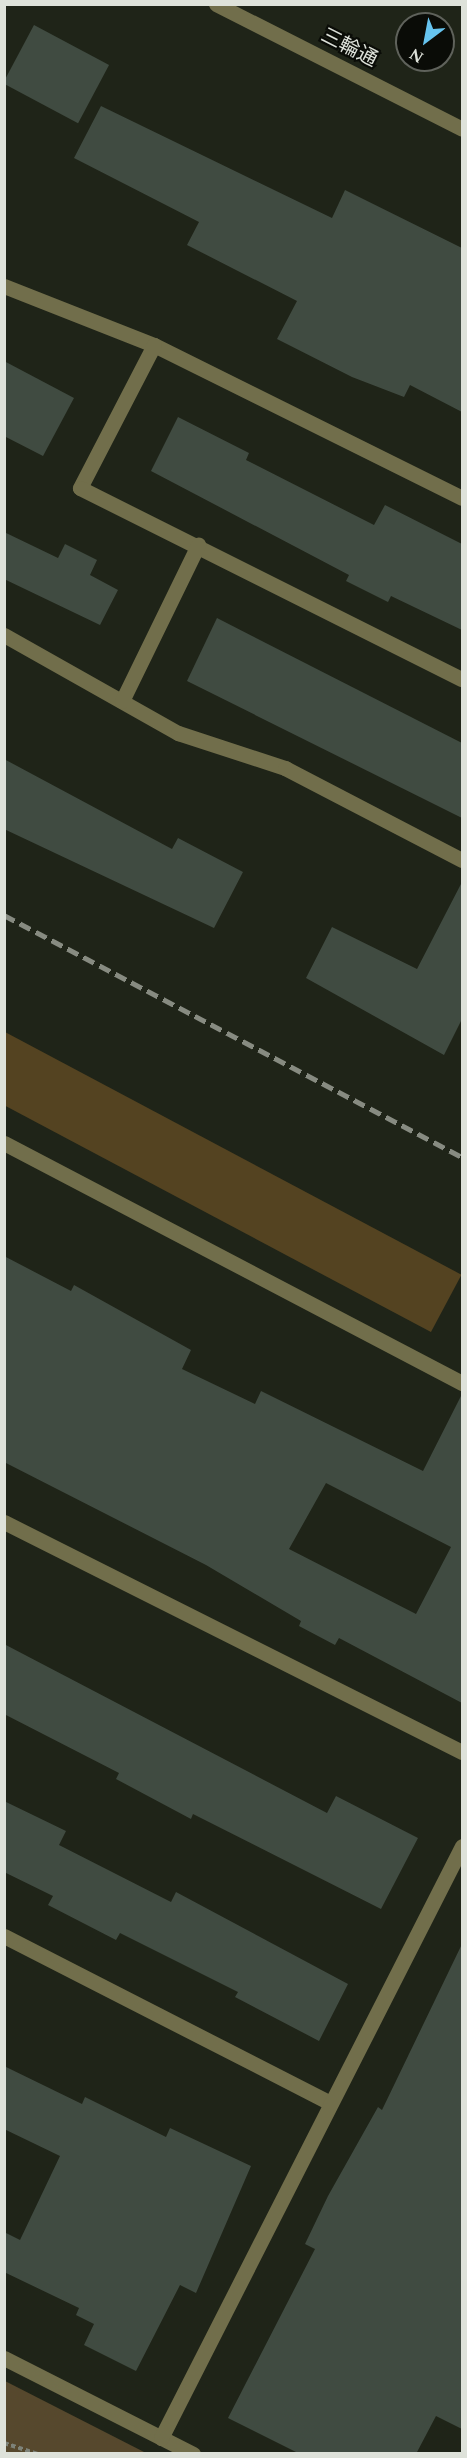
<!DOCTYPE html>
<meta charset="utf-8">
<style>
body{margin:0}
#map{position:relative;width:467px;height:2458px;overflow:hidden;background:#1f2418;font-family:Spectral,"Noto Sans JP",serif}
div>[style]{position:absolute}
.green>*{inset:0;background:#56482d}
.forest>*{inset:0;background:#544321;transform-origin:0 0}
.building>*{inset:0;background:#404b41;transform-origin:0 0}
.path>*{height:4px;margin-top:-2px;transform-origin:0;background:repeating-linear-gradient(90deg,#7d8278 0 4.5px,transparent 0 7.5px)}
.minor>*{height:15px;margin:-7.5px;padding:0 7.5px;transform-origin:7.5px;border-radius:7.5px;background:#716e4b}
.rail>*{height:4.5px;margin-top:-2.25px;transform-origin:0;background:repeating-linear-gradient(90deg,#878b81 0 12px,transparent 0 18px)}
span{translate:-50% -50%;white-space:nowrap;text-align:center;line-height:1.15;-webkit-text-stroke:4.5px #0a0c07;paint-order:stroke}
.street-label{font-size:20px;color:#dee2da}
.frame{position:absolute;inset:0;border:6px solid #dee2da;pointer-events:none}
.north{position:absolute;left:395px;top:12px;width:60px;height:60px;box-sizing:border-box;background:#0a0c07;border:2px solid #5f625b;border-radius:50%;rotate:212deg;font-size:16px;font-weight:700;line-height:24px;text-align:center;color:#dee2da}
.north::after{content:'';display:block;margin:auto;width:21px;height:27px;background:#66c4ef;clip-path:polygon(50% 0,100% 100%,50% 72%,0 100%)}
</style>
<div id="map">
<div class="green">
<div style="clip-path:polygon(5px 2381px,146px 2453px,5px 2453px)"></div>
</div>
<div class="forest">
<div style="left:5px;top:1032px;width:517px;height:65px;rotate:28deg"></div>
</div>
<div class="building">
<div style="left:34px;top:25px;width:85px;height:66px;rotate:28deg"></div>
<div style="clip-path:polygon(101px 106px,332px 218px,345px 190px,462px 248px,462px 412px,410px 385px,404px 397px,352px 377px,277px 339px,297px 301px,187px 245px,199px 222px,74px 158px)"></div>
<div style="clip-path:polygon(4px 361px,74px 398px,43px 456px,4px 436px)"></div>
<div style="clip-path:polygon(178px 417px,249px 453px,246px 460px,374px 525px,385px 505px,462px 544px,462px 630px,391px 596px,388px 602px,346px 581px,349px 575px,151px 471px)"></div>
<div style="clip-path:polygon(4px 532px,58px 558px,65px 544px,97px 560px,90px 575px,118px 590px,100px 625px,4px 579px)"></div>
<div style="clip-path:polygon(217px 618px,462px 743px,462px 818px,187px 681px)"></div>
<div style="clip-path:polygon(4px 759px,172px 849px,178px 838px,243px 872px,214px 928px,4px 829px)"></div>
<div style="clip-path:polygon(462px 882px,462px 1019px,444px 1055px,306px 978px,332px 927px,417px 969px)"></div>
<div style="clip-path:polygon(evenodd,4px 1256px,71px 1291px,74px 1285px,191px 1350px,182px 1369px,255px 1404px,261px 1391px,423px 1471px,462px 1394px,462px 1703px,339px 1638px,335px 1645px,299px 1626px,301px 1621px,206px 1565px,4px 1462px,4px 1256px,326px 1483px,451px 1547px,416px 1614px,289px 1549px,326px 1483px)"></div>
<div style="clip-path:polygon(4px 1644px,327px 1813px,336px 1796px,418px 1838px,381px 1909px,193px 1814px,191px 1819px,116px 1779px,119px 1773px,4px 1714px)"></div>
<div style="clip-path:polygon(4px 1801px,66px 1831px,59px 1845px,171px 1902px,176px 1892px,348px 1984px,319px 2041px,235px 1997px,238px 1992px,120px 1933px,116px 1940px,48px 1905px,53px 1896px,4px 1872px)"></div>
<div style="clip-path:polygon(462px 1944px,462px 2429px,436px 2416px,416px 2454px,300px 2454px,228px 2418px,315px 2249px,305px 2244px,328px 2196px,378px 2107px,382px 2110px)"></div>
<div style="clip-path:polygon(4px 2066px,82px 2104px,85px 2097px,166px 2137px,170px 2128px,251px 2166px,196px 2293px,180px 2285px,136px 2371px,84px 2345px,94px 2324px,76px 2315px,79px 2308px,4px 2272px,4px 2232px,20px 2240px,60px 2156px,4px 2129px)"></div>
</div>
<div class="path">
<div style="left:4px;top:2443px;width:36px;rotate:18deg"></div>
</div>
<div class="minor">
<div style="left:216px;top:4px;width:276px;rotate:26.9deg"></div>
<div style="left:4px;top:286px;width:161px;rotate:21.5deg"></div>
<div style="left:154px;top:345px;width:344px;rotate:26.4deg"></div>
<div style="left:154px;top:345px;width:161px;rotate:117.4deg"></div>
<div style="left:80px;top:488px;width:427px;rotate:26.6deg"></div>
<div style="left:4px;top:635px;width:200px;rotate:29.4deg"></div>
<div style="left:178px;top:733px;width:113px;rotate:18.1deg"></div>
<div style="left:285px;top:768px;width:199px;rotate:27.5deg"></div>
<div style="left:122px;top:701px;width:174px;rotate:-64deg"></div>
<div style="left:4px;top:1143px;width:517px;rotate:27.66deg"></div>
<div style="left:4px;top:1522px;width:513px;rotate:26.67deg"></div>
<div style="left:4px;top:1936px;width:366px;rotate:27.1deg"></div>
<div style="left:4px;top:2358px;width:212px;rotate:26.9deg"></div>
<div style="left:161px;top:2438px;width:664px;rotate:-63.05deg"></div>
</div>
<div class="rail">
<div style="left:4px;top:915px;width:518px;rotate:27.85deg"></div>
</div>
<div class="street-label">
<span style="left:349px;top:48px;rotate:27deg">三輪通</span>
</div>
<div class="frame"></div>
<div class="north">N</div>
</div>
